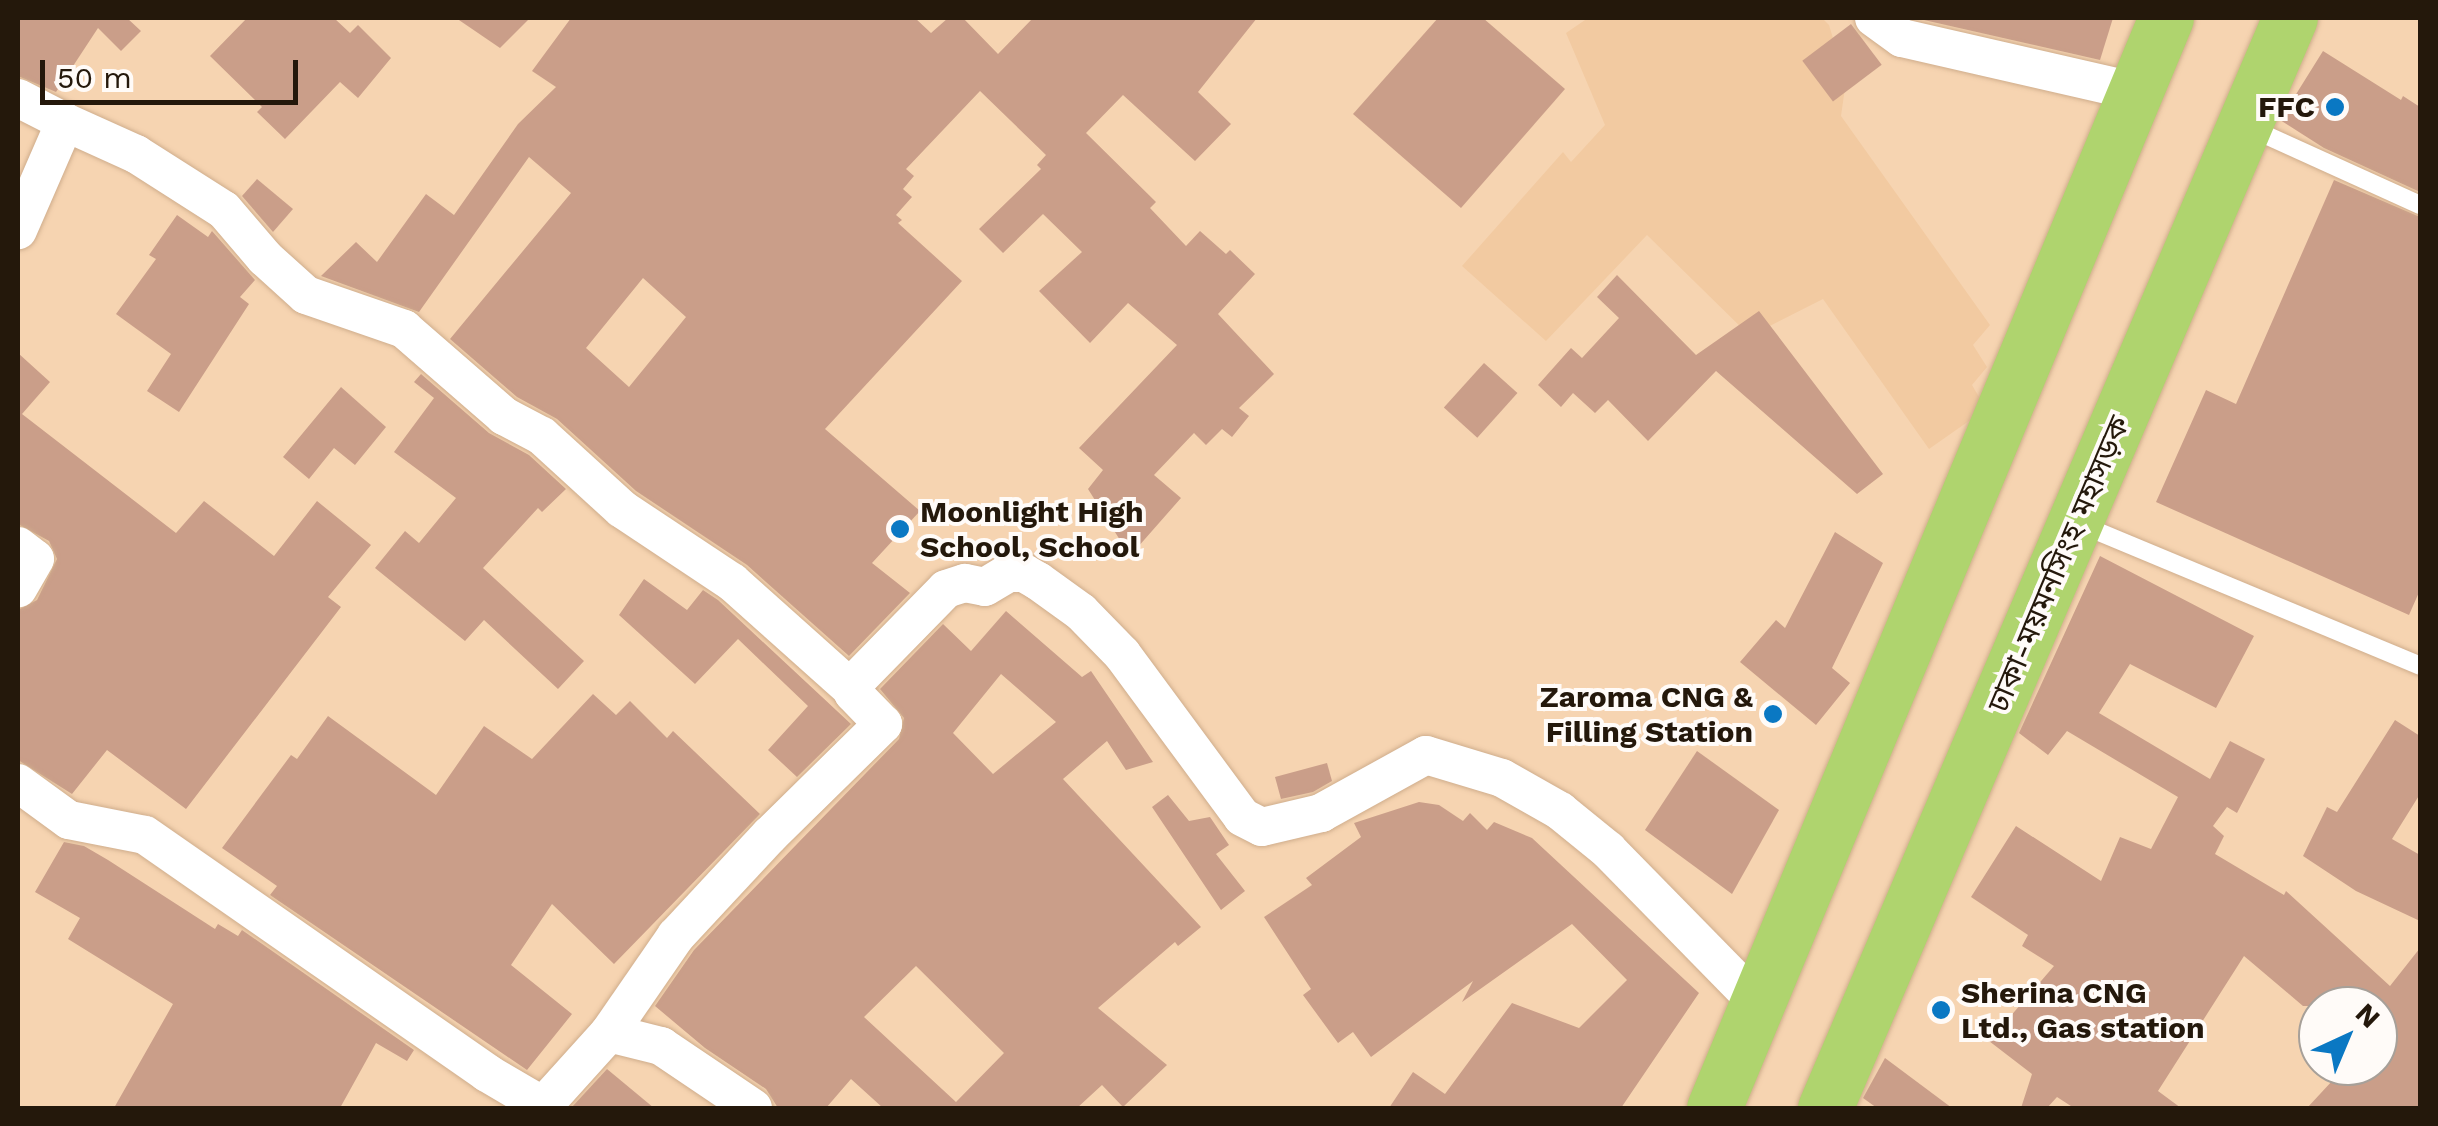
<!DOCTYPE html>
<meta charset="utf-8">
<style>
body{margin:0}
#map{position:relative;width:2438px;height:1126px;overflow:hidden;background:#f6d4b1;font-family:"Work Sans","Noto Sans Bengali",sans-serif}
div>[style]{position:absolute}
.built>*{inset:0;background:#f2caa1}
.building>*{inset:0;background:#ca9e89;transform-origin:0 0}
.roads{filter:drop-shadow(0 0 2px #cfad8c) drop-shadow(0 0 2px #cfad8c)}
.service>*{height:18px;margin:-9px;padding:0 9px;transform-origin:9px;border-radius:9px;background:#fff}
.minor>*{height:38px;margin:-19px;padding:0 19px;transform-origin:19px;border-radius:19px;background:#fff}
.trunk>*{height:55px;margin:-27.5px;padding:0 27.5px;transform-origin:27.5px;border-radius:27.5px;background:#afd46e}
.dots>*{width:28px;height:28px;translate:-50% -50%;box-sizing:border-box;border:5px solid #fffbf8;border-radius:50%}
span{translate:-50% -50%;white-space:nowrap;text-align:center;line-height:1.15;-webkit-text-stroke:8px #fffbf8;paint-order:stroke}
.poi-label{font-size:30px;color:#24180b;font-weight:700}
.right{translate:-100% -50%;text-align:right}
.left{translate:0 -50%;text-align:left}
.street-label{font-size:30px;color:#24180b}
.frame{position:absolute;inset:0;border:20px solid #24180b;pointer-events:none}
.north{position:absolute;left:2298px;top:986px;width:100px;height:100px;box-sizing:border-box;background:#fffbf8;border:2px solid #a7a099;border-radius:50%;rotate:44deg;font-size:28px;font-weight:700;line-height:40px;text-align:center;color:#24180b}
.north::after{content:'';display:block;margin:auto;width:35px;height:45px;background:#0a78c3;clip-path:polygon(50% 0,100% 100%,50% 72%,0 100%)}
.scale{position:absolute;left:40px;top:60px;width:258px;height:45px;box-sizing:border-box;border:5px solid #24180b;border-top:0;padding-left:12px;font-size:30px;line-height:35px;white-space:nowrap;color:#24180b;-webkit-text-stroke:8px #fffbf8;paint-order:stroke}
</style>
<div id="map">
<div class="built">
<div style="clip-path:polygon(1588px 18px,1822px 18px,1829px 25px,1846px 81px,1841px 116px,1990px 325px,1973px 345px,1987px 367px,1972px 385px,1986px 409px,1929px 449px,1823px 299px,1750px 336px,1647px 235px,1546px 341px,1462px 266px,1563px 152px,1571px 162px,1605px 125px,1566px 33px)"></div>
</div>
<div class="building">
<div style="clip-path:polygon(18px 18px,127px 18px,141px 31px,121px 51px,98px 28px,56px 92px,18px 76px)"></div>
<div style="clip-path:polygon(247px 18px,334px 18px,350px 33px,358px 25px,391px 58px,358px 98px,340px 82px,285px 139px,257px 112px,262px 107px,210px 56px)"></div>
<div style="clip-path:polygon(456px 18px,530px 18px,500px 48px)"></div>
<div style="clip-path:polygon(evenodd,571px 18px,915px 18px,931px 33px,948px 18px,963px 18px,998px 54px,1033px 18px,1257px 18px,1198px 92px,1231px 124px,1195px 161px,1123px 95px,1086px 133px,1156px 202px,1150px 208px,1186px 246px,1200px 231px,1226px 254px,1230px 250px,1255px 274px,1218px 314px,1274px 374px,1239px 408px,1249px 416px,1232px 437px,1222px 429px,1206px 445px,1194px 433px,1154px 475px,1181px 498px,1130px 556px,1088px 489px,1103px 470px,1079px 448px,1177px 345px,1128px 303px,1090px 343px,1039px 291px,1082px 252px,1043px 214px,1003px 253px,979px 229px,1041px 169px,1037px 165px,1046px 155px,980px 91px,906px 169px,914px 176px,903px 189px,912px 197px,896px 215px,902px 220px,898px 223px,962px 281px,825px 429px,920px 511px,872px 563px,910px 593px,849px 656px,747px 565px,636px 491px,557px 419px,517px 397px,450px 339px,571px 193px,529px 157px,419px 312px,321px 276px,356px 242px,377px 262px,426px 194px,454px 215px,518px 124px,556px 87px,532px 71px,571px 18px,643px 278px,686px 317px,629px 387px,586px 348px,643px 278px)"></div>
<div style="clip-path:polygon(1438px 18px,1483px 18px,1565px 89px,1461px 208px,1353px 114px)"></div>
<div style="clip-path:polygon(1915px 18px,2113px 18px,2100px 60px)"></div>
<div style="left:1851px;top:24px;width:51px;height:61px;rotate:53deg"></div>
<div style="clip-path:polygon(2323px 51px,2401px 100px,2403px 96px,2420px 107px,2420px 192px,2324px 148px,2280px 120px)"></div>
<div style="clip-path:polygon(257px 179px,293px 209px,273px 232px,242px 196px)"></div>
<div style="clip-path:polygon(2334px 180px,2420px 217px,2420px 590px,2409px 615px,2156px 502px,2206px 390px,2236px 404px)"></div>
<div style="clip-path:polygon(177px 215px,208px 237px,212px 231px,255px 280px,240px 297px,249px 304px,179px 412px,147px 391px,171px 354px,116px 314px,156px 259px,149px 255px)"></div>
<div style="clip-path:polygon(1617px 275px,1696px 355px,1759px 311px,1883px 474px,1857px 494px,1716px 371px,1648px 441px,1608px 400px,1595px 413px,1573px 393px,1561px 407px,1538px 385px,1571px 348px,1582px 358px,1619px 318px,1597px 297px)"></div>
<div style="clip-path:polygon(18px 353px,50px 382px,22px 414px,176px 533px,204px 501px,274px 556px,317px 501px,371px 545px,328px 597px,341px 607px,186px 809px,107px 750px,72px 794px,18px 760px,18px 610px,37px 600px,57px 559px,49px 541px,18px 524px)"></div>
<div style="left:1484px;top:363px;width:45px;height:60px;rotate:42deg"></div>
<div style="clip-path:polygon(421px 374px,489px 433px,529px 455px,566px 489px,542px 512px,538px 508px,483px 568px,584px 661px,558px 689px,484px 620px,465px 641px,375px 568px,405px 531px,419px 543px,456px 498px,394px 452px,434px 398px,414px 382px)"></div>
<div style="clip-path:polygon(341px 387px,386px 427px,355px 465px,334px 448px,309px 479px,283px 457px)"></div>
<div style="clip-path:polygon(1835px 532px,1883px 563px,1832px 668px,1850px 683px,1816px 725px,1740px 662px,1776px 620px,1785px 628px)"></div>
<div style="clip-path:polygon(2100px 556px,2254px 636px,2216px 708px,2130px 664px,2099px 713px,2210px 779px,2230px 741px,2265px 759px,2237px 813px,2227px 807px,2213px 826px,2224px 836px,2215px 854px,2284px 895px,2286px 891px,2390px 986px,2420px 948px,2420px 1108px,2307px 1108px,2346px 1066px,2378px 1066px,2378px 1006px,2303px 1006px,2244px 956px,2158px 1091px,2181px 1108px,2074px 1108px,2057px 1097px,2047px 1108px,2021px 1108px,2032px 1074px,1989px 1041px,2054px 966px,2022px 946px,2028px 935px,1971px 897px,2016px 826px,2101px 881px,2120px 837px,2151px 849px,2178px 797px,2067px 731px,2048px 755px,2019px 733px)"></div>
<div style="clip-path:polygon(644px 579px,687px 610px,703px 590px,718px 600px,851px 724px,797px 777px,768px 750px,808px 706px,738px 639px,695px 684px,619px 615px)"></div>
<div style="clip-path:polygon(evenodd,1006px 611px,1082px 677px,1091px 671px,1153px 762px,1126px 770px,1107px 741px,1063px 779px,1201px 927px,1178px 946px,1175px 942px,1098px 1008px,1167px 1065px,1123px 1107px,1102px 1085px,1077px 1108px,883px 1108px,851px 1079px,826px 1108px,778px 1108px,766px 1089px,705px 1048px,655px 1006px,694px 950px,899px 739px,904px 718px,880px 689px,943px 624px,971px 651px,1006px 611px,1001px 674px,1056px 722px,993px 774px,953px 733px,1001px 674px,1006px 611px,916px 966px,1004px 1053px,956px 1102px,864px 1017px,916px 966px)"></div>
<div style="clip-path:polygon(593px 694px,616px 715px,630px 701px,667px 738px,673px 731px,760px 814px,614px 964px,552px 904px,511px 965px,572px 1014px,527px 1070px,270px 895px,277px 886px,222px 848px,291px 755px,297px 759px,328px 716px,436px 795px,484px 726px,532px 759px)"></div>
<div style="clip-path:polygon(2395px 720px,2420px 736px,2420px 794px,2392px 839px,2420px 855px,2420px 921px,2356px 891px,2303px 856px,2327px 807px,2337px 812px)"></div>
<div style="clip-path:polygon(1697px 751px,1779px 810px,1732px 894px,1645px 830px)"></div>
<div style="clip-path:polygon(1327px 763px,1332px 781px,1313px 792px,1281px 799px,1275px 777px)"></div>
<div style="clip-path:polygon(1168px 795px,1189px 821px,1210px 817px,1229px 845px,1216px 854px,1245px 891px,1221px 910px,1152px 807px)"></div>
<div style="clip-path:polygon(1419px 802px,1439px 805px,1463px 821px,1470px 813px,1487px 830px,1494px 822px,1532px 838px,1699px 993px,1621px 1108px,1389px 1108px,1413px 1072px,1445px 1094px,1512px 1003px,1579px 1028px,1627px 980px,1572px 924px,1462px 1002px,1473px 981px,1371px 1057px,1353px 1032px,1338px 1043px,1303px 995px,1311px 989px,1264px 917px,1312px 885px,1306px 878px,1361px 837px,1354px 823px)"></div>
<div style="clip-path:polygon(64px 842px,84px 846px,108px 860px,215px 929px,218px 924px,238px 936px,242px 930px,414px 1050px,407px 1061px,376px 1043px,340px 1108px,114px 1108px,173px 1004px,68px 939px,80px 918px,35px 892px)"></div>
<div style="clip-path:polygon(1885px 1058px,1952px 1108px,1877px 1108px,1863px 1098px)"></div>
<div style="clip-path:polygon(607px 1069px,654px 1108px,571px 1108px)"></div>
</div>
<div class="roads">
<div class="service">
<div style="left:2248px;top:127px;width:189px;rotate:24.4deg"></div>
<div style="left:2082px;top:525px;width:366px;rotate:22.6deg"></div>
</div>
<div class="minor">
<div style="left:1874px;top:18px;width:34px;rotate:36deg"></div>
<div style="left:1902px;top:38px;width:242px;rotate:12.9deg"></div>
<div style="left:18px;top:98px;width:53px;rotate:27.1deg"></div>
<div style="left:65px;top:122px;width:118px;rotate:113.5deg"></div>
<div style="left:65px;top:122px;width:78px;rotate:24.3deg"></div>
<div style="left:136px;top:154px;width:104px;rotate:32.5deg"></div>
<div style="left:224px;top:210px;width:63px;rotate:49.5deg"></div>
<div style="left:265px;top:258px;width:55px;rotate:42.1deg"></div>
<div style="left:306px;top:295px;width:104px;rotate:19.1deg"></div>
<div style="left:404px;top:329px;width:133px;rotate:41deg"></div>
<div style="left:504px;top:416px;width:43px;rotate:27.8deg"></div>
<div style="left:542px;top:436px;width:108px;rotate:42.4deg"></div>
<div style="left:622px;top:509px;width:132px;rotate:33.6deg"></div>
<div style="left:732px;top:582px;width:162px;rotate:41.8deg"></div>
<div style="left:18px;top:546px;width:21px;rotate:37deg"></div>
<div style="left:35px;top:559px;width:34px;rotate:120deg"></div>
<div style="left:18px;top:783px;width:63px;rotate:36deg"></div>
<div style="left:69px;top:820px;width:77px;rotate:11.2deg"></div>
<div style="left:145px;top:835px;width:417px;rotate:34.8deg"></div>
<div style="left:487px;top:1073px;width:65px;rotate:30.5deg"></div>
<div style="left:543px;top:1106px;width:98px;rotate:-47.9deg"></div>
<div style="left:609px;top:1033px;width:54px;rotate:14deg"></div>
<div style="left:661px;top:1046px;width:111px;rotate:34deg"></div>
<div style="left:609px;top:1033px;width:118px;rotate:-55.4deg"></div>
<div style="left:676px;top:936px;width:137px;rotate:-47.1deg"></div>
<div style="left:769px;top:836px;width:160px;rotate:-44.5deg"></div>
<div style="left:883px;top:724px;width:43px;rotate:-134.1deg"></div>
<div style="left:853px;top:693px;width:8px;rotate:-97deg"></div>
<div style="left:852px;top:685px;width:134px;rotate:-45.6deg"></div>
<div style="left:946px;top:589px;width:20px;rotate:-18deg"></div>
<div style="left:965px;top:583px;width:20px;rotate:11deg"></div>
<div style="left:985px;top:587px;width:27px;rotate:-31deg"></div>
<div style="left:1008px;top:573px;width:16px"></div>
<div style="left:1024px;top:573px;width:16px;rotate:30deg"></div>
<div style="left:1038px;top:581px;width:53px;rotate:35.8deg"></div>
<div style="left:1081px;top:612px;width:59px;rotate:45.7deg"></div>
<div style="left:1122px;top:654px;width:202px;rotate:53.6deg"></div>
<div style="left:1242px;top:817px;width:22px;rotate:27deg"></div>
<div style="left:1262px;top:827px;width:61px;rotate:-13.3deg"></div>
<div style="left:1321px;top:813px;width:120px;rotate:-28.9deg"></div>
<div style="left:1426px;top:755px;width:79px;rotate:16.8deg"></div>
<div style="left:1502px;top:778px;width:67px;rotate:29.6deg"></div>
<div style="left:1560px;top:811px;width:62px;rotate:39.1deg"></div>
<div style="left:1608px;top:850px;width:216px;rotate:45.6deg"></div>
</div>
<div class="trunk">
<div style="left:1714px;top:1108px;width:1180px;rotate:-67.48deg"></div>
<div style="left:1825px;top:1108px;width:1185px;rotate:-66.9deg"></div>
</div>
</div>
<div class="dots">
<div style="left:2335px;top:107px;background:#0a78c3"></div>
<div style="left:900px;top:529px;background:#0a78c3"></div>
<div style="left:1773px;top:714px;background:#0a78c3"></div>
<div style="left:1941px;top:1010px;background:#0a78c3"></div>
</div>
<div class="poi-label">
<span class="right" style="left:2315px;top:107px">FFC</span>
<span class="left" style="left:920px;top:529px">Moonlight High<br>School, School</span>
<span class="right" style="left:1753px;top:714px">Zaroma CNG &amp;<br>Filling Station</span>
<span class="left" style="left:1961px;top:1010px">Sherina CNG<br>Ltd., Gas station</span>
</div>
<div class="street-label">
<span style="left:2059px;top:564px;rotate:-67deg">ঢাকা-ময়মনসিংহ মহাসড়ক</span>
</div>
<div class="frame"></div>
<div class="north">N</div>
<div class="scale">50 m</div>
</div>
